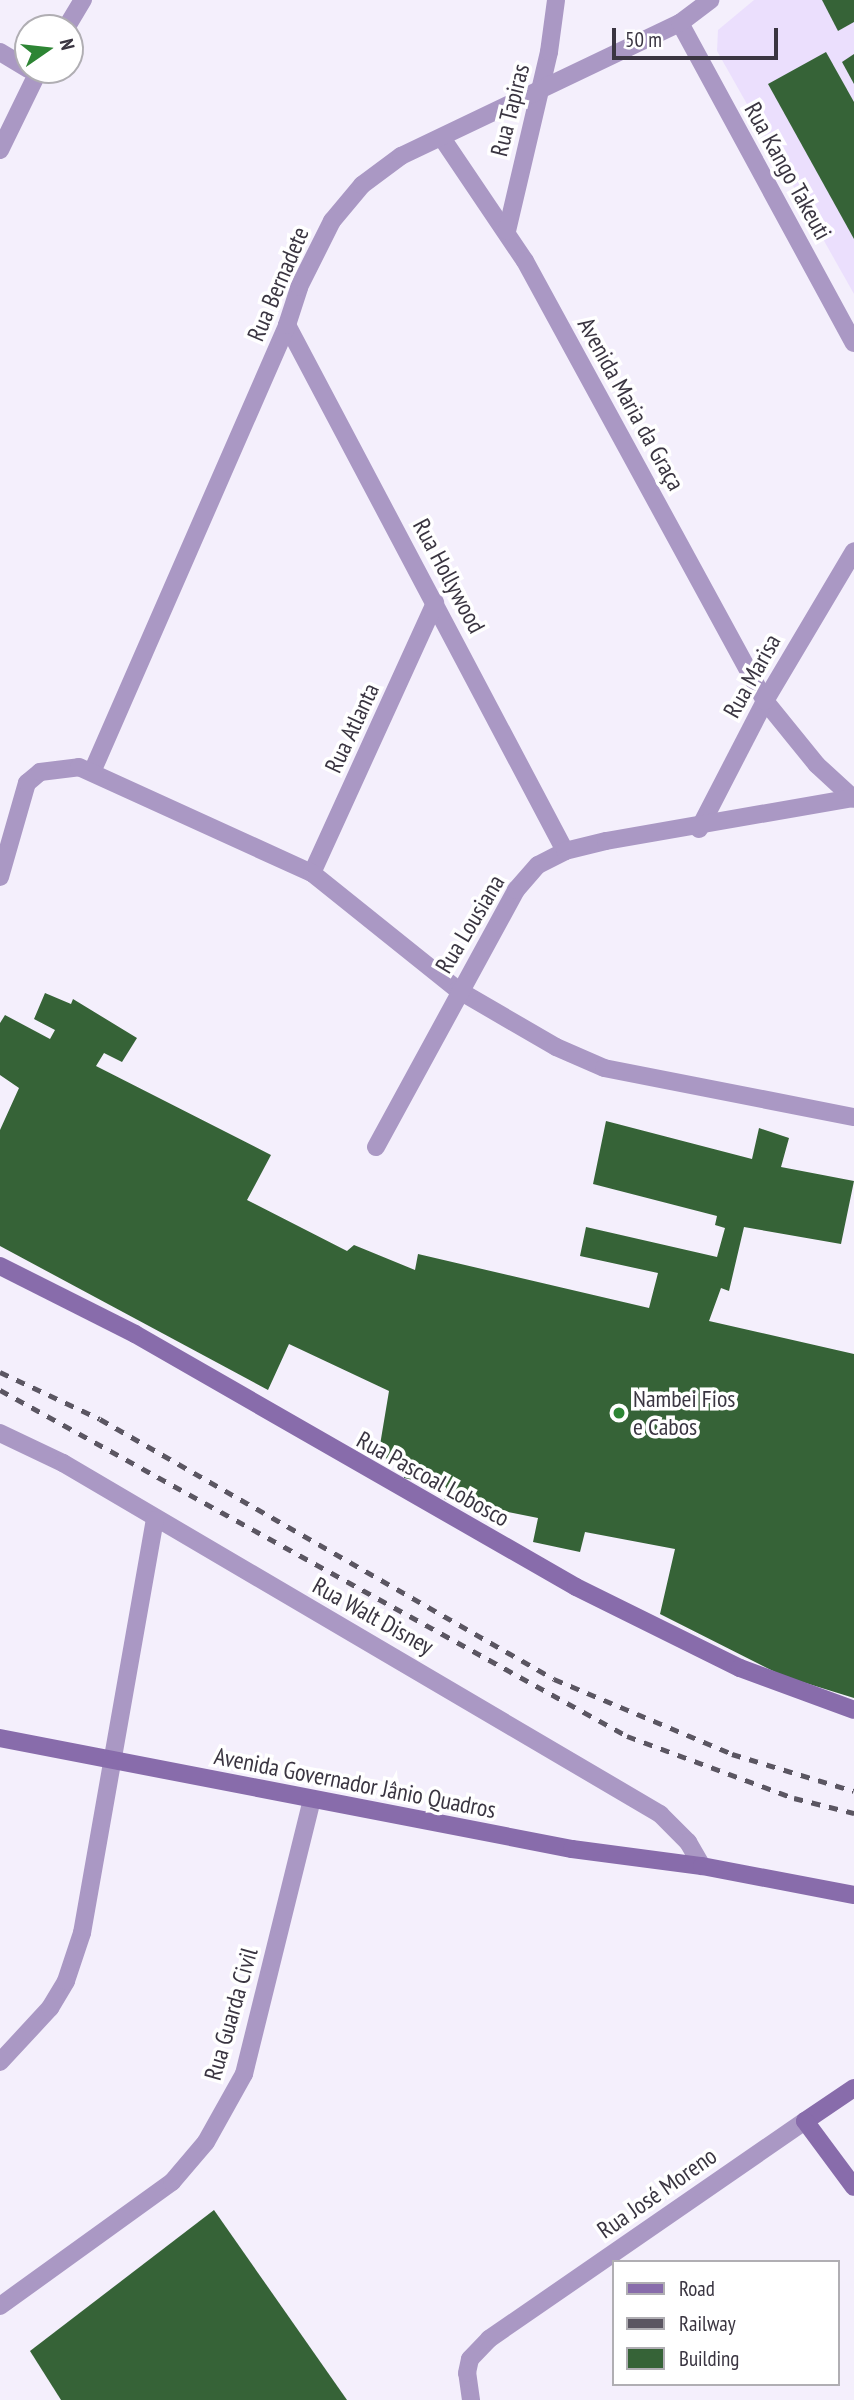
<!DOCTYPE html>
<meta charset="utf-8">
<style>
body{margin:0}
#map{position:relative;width:854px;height:2400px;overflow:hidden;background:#f4effc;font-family:"PT Sans Narrow",sans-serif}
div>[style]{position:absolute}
.built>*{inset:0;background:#ebdffd}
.building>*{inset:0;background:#366337}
.street>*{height:18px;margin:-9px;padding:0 9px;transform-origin:9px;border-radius:9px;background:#aa98c4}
.secondary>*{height:18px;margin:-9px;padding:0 9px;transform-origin:9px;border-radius:9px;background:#886cab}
.rail>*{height:5px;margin-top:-2.5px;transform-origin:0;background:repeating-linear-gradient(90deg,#5b5662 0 9px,transparent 0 18px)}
.dots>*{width:19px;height:19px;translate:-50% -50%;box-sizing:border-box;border:4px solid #fff;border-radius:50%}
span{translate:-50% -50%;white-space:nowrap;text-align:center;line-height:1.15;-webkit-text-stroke:7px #fff;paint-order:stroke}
.street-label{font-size:24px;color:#3a3541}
.poi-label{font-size:24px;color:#3a3541}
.left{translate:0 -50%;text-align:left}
.legend{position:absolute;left:612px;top:2260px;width:228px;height:126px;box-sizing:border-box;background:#fff;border:2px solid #b0aeb3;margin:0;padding:9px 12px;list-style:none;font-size:21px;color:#3a3541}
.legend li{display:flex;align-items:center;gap:14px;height:35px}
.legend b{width:35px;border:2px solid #b0aeb3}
.north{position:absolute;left:14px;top:14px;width:70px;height:70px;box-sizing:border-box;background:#fff;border:2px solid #b0aeb3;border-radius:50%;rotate:76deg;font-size:19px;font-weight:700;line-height:28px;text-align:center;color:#3a3541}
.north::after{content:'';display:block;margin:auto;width:24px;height:32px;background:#2d8534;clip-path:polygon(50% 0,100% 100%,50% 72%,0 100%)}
.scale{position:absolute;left:612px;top:28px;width:166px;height:32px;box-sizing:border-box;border:4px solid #3a3541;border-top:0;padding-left:9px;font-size:21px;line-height:24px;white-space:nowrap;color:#3a3541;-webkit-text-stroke:5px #fff;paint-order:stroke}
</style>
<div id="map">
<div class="built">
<div style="clip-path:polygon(754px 0,854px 0,854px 294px,717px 51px,718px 30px)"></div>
</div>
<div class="building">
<div style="clip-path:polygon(822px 0,854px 0,854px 22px,838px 31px)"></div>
<div style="clip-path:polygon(826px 52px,854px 102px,854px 239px,768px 84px)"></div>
<div style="clip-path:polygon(854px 54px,854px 84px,842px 62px)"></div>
<div style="clip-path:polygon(45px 993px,71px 1004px,73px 999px,137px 1038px,122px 1062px,104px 1053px,96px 1066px,271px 1155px,247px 1200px,347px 1251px,354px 1245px,415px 1270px,418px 1254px,649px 1308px,658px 1273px,580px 1256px,586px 1227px,717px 1257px,725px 1228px,715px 1225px,717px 1216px,593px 1184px,606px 1121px,752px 1159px,759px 1128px,789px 1138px,781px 1167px,854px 1181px,841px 1244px,744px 1227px,729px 1291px,721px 1288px,709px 1321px,854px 1354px,854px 1698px,783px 1676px,660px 1614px,675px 1549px,585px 1532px,580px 1552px,533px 1542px,538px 1518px,444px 1499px,446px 1487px,404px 1478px,407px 1462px,378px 1457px,389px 1391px,289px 1344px,268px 1390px,0 1246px,0 1130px,19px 1088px,0 1075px,0 1023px,5px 1015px,50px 1039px,55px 1030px,34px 1019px)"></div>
<div style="clip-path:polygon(214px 2210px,347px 2400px,61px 2400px,30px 2351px)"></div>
</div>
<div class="street">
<div style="left:680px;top:23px;width:364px;rotate:61.5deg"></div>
<div style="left:66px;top:28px;width:33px;rotate:-59deg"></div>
<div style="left:0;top:52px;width:33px;rotate:31deg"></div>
<div style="left:442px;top:138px;width:148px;rotate:56deg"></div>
<div style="left:525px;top:261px;width:501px;rotate:61.39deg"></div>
<div style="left:765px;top:701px;width:82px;rotate:50.9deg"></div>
<div style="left:817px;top:765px;width:50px;rotate:42.6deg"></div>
<div style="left:0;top:150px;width:89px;rotate:-64deg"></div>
<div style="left:507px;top:231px;width:184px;rotate:-76.8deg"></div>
<div style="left:549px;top:52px;width:52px;rotate:-82.3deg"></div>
<div style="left:287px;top:325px;width:595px;rotate:62.14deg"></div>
<div style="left:92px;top:772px;width:488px;rotate:-66.4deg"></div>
<div style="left:287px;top:325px;width:40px;rotate:-72deg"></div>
<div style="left:299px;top:287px;width:74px;rotate:-63.4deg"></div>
<div style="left:332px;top:221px;width:47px;rotate:-50.2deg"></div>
<div style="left:362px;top:185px;width:49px;rotate:-36.6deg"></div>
<div style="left:401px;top:156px;width:309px;rotate:-25.5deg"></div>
<div style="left:680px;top:23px;width:38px;rotate:-37deg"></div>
<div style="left:699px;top:829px;width:144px;rotate:-62.7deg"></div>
<div style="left:765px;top:701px;width:174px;rotate:-59.3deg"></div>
<div style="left:312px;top:873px;width:297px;rotate:-65.5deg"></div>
<div style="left:0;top:877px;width:98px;rotate:-74deg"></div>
<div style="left:27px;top:783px;width:17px;rotate:-40deg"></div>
<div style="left:40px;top:772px;width:39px;rotate:-7deg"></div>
<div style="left:79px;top:767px;width:256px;rotate:24.5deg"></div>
<div style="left:312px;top:873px;width:187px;rotate:38.7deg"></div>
<div style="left:458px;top:990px;width:113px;rotate:30.2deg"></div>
<div style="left:556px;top:1047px;width:52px;rotate:23.6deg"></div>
<div style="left:604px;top:1068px;width:255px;rotate:11.1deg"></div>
<div style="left:376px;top:1147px;width:293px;rotate:-61.4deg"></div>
<div style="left:516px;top:890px;width:33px;rotate:-49deg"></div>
<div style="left:538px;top:865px;width:30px;rotate:-27deg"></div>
<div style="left:565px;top:851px;width:42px;rotate:-13.7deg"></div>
<div style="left:606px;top:841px;width:250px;rotate:-9.9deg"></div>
<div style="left:0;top:1433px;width:70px;rotate:25.5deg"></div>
<div style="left:63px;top:1463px;width:693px;rotate:30.45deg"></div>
<div style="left:660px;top:1814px;width:40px;rotate:45deg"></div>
<div style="left:688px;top:1842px;width:28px;rotate:60deg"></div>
<div style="left:0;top:2062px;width:74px;rotate:-47.2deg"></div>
<div style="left:50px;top:2008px;width:31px;rotate:-59deg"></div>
<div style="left:66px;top:1981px;width:51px;rotate:-71.6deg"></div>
<div style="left:82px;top:1933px;width:419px;rotate:-80deg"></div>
<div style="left:0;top:2306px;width:212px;rotate:-35.8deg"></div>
<div style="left:172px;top:2182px;width:52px;rotate:-49.6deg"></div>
<div style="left:206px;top:2142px;width:78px;rotate:-60.8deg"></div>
<div style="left:244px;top:2074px;width:283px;rotate:-76.1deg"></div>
<div style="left:471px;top:2400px;width:27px;rotate:-98deg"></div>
<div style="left:467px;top:2373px;width:14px;rotate:-78deg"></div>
<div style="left:470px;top:2359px;width:28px;rotate:-46deg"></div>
<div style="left:489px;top:2339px;width:384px;rotate:-34.6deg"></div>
</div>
<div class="secondary">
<div style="left:0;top:1266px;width:151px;rotate:26.7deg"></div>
<div style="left:135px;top:1334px;width:508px;rotate:29.84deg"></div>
<div style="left:576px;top:1587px;width:183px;rotate:26.3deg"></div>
<div style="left:740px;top:1668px;width:121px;rotate:20.2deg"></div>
<div style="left:0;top:1738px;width:583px;rotate:10.98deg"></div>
<div style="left:572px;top:1849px;width:131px;rotate:7.5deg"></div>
<div style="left:702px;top:1866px;width:155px;rotate:10.8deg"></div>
<div style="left:854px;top:2088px;width:59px;rotate:146deg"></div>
<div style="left:805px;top:2121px;width:82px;rotate:53.4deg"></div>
</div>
<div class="rail">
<div style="left:0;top:1372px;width:110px;rotate:25.2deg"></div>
<div style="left:100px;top:1419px;width:523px;rotate:29.8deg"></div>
<div style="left:554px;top:1679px;width:193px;rotate:22.8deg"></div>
<div style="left:732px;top:1754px;width:127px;rotate:16.9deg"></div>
<div style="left:0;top:1390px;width:716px;rotate:28.89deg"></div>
<div style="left:627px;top:1736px;width:178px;rotate:20.4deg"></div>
<div style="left:794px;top:1798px;width:62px;rotate:14deg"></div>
</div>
<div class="dots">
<div style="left:619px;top:1413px;background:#2d8534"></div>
</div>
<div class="street-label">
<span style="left:510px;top:110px;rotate:-76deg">Rua Tapiras</span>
<span style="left:788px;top:171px;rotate:61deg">Rua Kango Takeuti</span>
<span style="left:278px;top:284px;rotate:-67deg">Rua Bernadete</span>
<span style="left:631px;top:404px;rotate:61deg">Avenida Maria da Graça</span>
<span style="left:449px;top:576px;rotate:62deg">Rua Hollywood</span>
<span style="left:752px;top:676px;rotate:-61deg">Rua Marisa</span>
<span style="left:352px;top:728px;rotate:-65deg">Rua Atlanta</span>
<span style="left:470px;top:924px;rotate:-59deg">Rua Lousiana</span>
<span style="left:433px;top:1479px;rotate:29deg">Rua Pascoal Lobosco</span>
<span style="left:373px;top:1616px;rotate:29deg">Rua Walt Disney</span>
<span style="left:355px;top:1783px;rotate:11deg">Avenida Governador Jânio Quadros</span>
<span style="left:231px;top:2014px;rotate:-74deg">Rua Guarda Civil</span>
<span style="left:657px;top:2193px;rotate:-35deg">Rua José Moreno</span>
</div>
<div class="poi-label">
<span class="left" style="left:633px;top:1413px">Nambei Fios<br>e Cabos</span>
</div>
<ul class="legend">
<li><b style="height:9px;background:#886cab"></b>Road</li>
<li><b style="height:9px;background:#5b5662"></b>Railway</li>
<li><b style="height:19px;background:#366337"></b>Building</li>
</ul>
<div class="north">N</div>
<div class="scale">50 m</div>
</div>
